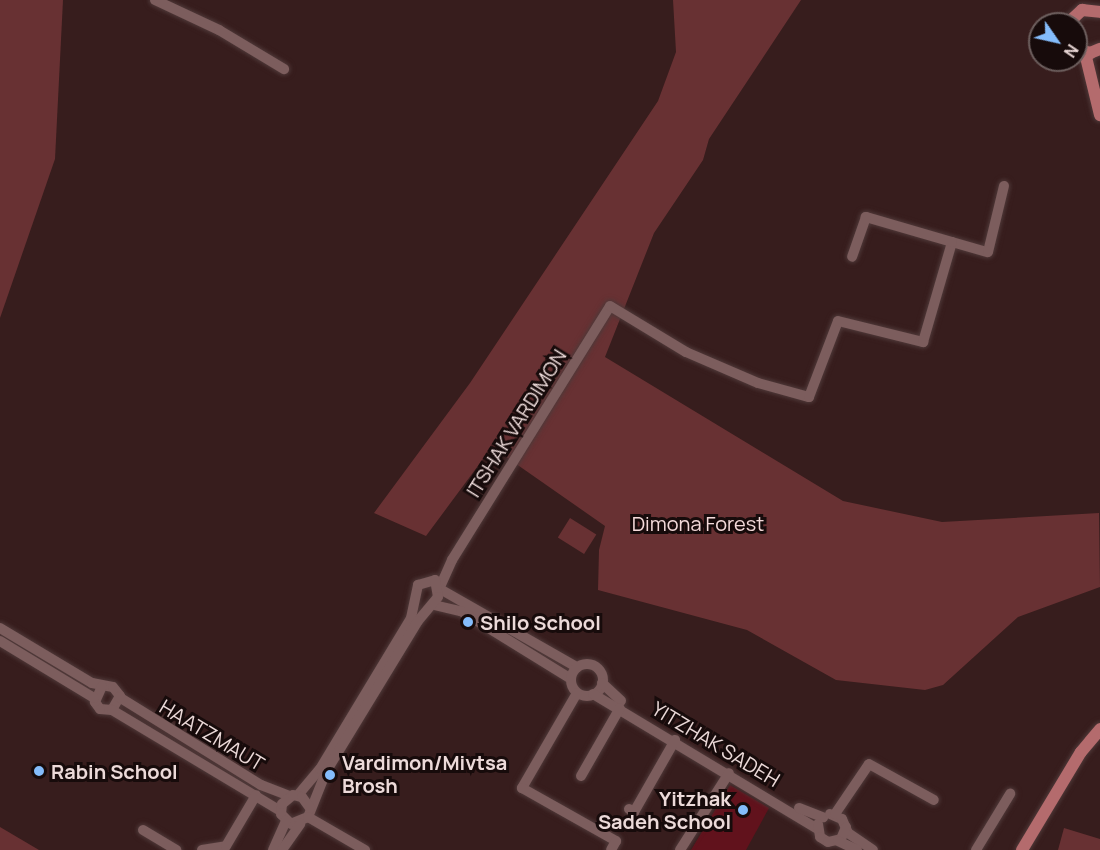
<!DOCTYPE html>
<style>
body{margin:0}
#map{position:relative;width:1100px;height:850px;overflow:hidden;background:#371d1d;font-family:Manrope,sans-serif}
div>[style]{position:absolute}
.green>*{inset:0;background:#683133;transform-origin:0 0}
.building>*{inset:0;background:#61121c}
.roads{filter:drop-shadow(0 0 2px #4f3939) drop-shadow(0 0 2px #4f3939)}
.minor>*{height:10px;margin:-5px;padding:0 5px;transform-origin:5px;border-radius:5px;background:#7c5d5d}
.minor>.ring{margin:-5px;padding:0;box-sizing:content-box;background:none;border:10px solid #7c5d5d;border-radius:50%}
.major>*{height:12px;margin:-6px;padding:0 6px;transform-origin:6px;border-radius:6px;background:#b46b6d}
.dots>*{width:16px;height:16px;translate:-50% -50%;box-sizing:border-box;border:3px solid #170b0b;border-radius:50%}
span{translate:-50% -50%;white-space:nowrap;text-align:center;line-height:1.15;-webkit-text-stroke:6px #170b0b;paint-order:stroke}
.street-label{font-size:20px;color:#ecdad9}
.park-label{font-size:20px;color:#f4dada}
.poi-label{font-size:20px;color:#ecdad9;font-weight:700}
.left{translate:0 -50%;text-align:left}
.right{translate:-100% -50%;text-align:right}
.north{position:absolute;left:1028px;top:12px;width:60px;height:60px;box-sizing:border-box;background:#170b0b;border:2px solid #6c5e5d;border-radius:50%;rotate:124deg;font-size:16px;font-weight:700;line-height:24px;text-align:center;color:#ecdad9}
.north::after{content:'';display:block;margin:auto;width:21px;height:27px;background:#84bcfb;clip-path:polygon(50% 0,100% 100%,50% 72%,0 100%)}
</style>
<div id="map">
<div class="green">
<div style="clip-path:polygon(0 0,63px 0,55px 159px,0 318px)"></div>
<div style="clip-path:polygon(673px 0,801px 0,709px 139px,703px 160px,654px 233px,605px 357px,843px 501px,942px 522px,1099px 513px,1100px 587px,1018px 617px,943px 685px,925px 690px,836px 680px,747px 630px,598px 590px,599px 550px,605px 526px,492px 447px,426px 536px,374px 513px,470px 383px,658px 101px,676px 52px)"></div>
<div style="left:570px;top:518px;width:31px;height:23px;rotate:32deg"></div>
<div style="clip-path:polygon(0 827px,39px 850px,0 850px)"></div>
<div style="clip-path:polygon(1064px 828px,1100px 839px,1100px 850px,1058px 850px)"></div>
</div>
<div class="building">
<div style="clip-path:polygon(730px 785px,769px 808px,746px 850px,691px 850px)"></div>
</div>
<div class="roads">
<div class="minor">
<div style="left:155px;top:0;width:71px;rotate:25.1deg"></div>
<div style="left:219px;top:30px;width:76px;rotate:31deg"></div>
<div style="left:952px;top:242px;width:37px;rotate:16deg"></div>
<div style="left:988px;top:252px;width:68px;rotate:-76.4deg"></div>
<div style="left:440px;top:587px;width:30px;rotate:-66deg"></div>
<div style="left:452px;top:560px;width:299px;rotate:-58.1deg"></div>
<div style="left:610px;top:306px;width:89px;rotate:31.2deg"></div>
<div style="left:686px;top:352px;width:78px;rotate:23.3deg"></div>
<div style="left:758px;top:383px;width:53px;rotate:15.4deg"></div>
<div style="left:809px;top:397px;width:81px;rotate:-69.1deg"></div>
<div style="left:838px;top:321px;width:88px;rotate:13.9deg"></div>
<div style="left:923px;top:342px;width:104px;rotate:-73.8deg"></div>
<div style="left:952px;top:242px;width:90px;rotate:-163.8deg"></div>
<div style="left:866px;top:217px;width:42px;rotate:109.3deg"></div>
<div style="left:440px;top:589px;width:158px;rotate:29.7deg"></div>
<div style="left:434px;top:605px;width:28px;rotate:13deg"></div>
<div style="left:461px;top:611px;width:129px;rotate:31.7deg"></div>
<div style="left:0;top:628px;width:107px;rotate:30.9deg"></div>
<div style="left:92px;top:683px;width:21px;rotate:11deg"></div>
<div style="left:113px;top:687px;width:11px;rotate:52deg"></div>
<div style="left:120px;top:696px;width:16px;rotate:120deg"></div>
<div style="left:112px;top:710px;width:12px;rotate:-175deg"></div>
<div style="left:100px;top:709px;width:9px;rotate:-126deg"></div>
<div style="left:95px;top:702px;width:17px;rotate:-66deg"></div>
<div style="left:0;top:641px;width:110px;rotate:31.2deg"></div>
<div class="ring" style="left:571px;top:664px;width:22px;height:22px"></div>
<div style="left:602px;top:683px;width:26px;rotate:43deg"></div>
<div style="left:577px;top:693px;width:110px;rotate:120.1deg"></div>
<div style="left:522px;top:788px;width:108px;rotate:29.4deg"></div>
<div style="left:616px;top:841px;width:10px;rotate:119deg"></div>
<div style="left:593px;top:694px;width:262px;rotate:31deg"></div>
<div style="left:119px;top:697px;width:167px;rotate:31.8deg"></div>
<div style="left:261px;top:785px;width:31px;rotate:21deg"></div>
<div style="left:112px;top:710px;width:197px;rotate:30.9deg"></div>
<div style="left:581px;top:776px;width:78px;rotate:-60.2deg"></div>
<div style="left:298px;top:795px;width:34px;rotate:-50deg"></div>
<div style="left:320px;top:769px;width:176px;rotate:-58.9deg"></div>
<div style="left:411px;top:618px;width:34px;rotate:-78deg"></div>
<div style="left:418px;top:585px;width:18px;rotate:-16deg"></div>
<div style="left:435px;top:580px;width:17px;rotate:80deg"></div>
<div style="left:438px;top:597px;width:31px;rotate:130deg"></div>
<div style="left:418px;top:621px;width:177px;rotate:121.4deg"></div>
<div style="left:326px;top:772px;width:48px;rotate:111.8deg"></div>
<div style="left:308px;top:817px;width:18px;rotate:158deg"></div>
<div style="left:291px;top:824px;width:14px;rotate:-135deg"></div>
<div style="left:281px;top:814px;width:10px;rotate:-84deg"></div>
<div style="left:282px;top:804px;width:14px;rotate:-39deg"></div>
<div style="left:293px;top:795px;width:9px;rotate:13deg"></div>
<div style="left:302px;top:797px;width:14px;rotate:54deg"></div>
<div style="left:799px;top:808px;width:26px;rotate:21deg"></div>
<div style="left:629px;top:809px;width:6px;rotate:31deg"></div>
<div style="left:634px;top:812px;width:83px;rotate:-60.3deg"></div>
<div style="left:830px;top:814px;width:13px;rotate:23deg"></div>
<div style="left:842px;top:819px;width:15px;rotate:67deg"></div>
<div style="left:848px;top:833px;width:30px;rotate:34deg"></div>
<div style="left:835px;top:814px;width:60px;rotate:-55.8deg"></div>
<div style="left:869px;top:764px;width:74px;rotate:29deg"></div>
<div style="left:308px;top:817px;width:66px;rotate:30.1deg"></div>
<div style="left:818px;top:824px;width:13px;rotate:81deg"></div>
<div style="left:820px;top:837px;width:9px;rotate:32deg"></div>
<div style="left:828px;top:842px;width:13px;rotate:-13deg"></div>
<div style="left:841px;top:839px;width:13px;rotate:-67deg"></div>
<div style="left:143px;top:830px;width:39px;rotate:31deg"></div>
<div style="left:838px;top:841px;width:21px;rotate:25deg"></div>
<div style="left:202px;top:850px;width:24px;rotate:-9deg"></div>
<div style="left:226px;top:846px;width:59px;rotate:-59.5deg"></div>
<div style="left:273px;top:850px;width:32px;rotate:-66deg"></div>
<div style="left:282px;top:850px;width:32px;rotate:-55deg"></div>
<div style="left:680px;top:850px;width:91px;rotate:-57.5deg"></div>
<div style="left:976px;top:850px;width:66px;rotate:-58.7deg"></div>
</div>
<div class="major">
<div style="left:1067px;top:24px;width:21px;rotate:-43deg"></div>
<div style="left:1082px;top:10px;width:18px;rotate:6deg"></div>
<div style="left:1076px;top:49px;width:15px;rotate:16deg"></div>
<div style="left:1090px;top:53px;width:11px;rotate:-22deg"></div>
<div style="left:1085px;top:53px;width:64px;rotate:76.4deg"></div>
<div style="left:1022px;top:850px;width:114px;rotate:-59deg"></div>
<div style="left:1081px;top:752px;width:30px;rotate:-50deg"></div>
</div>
</div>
<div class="dots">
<div style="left:468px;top:622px;background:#84bcfb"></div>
<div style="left:39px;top:771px;background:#84bcfb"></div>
<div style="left:330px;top:775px;background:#84bcfb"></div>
<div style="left:743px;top:810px;background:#84bcfb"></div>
</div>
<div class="street-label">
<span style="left:516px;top:423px;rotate:-58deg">ITSHAK VARDIMON</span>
<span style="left:212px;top:735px;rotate:31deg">HAATZMAUT</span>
<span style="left:716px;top:744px;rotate:31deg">YITZHAK SADEH</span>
</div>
<div class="park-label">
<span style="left:698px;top:523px">Dimona Forest</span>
</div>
<div class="poi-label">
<span class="left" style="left:480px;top:622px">Shilo School</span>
<span class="left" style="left:342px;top:774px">Vardimon/Mivtsa<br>Brosh</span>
<span class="left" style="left:51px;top:771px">Rabin School</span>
<span class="right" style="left:731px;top:810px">Yitzhak<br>Sadeh School</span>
</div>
<div class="north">N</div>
</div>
